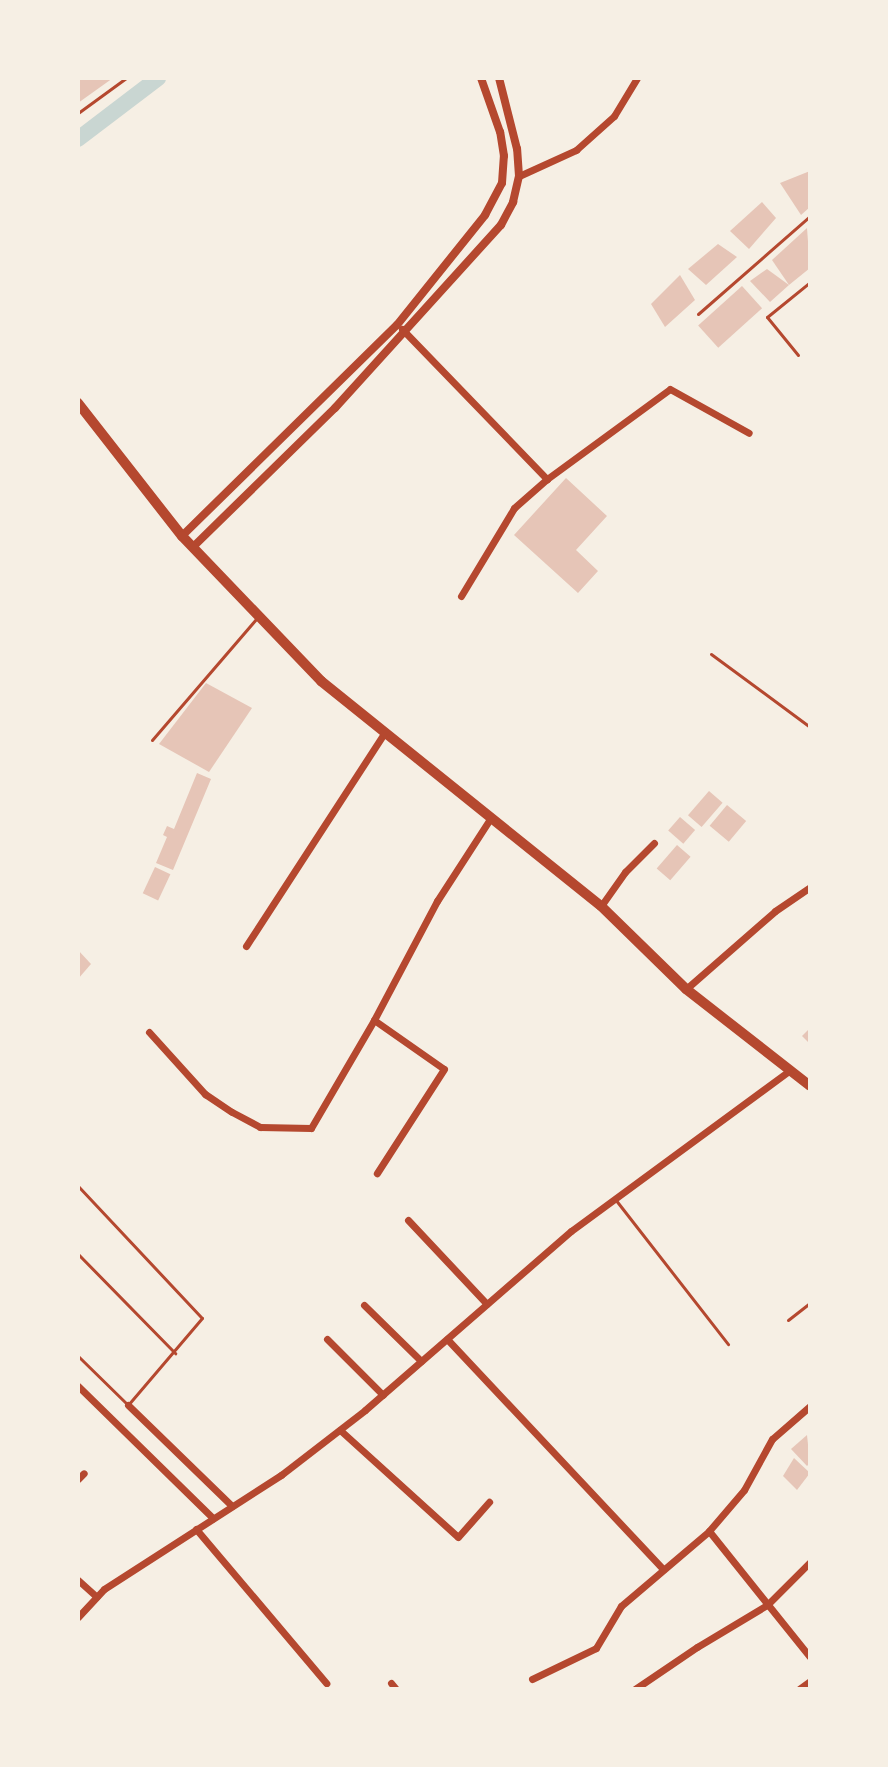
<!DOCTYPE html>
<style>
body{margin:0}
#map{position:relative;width:888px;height:1767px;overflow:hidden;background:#f6efe4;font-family:"Exo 2",sans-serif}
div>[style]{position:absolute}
.canal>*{height:16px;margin:-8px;padding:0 8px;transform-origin:8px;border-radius:8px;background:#c9d6d2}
.building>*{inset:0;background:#e6c5b7;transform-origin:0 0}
.service>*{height:3px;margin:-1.5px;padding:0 1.5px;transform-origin:1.5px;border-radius:1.5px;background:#b5482f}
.minor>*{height:7px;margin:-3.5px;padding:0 3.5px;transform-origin:3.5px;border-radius:3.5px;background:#b5482f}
.tertiary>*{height:8px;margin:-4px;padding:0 4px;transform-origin:4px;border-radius:4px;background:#b5482f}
.secondary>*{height:10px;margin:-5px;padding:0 5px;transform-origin:5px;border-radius:5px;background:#b5482f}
span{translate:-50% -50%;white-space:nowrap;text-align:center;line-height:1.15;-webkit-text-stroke:7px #f6efe4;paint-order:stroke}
.frame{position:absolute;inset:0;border:80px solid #f6efe4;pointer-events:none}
</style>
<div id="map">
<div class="canal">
<div style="left:78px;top:139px;width:101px;rotate:-37.3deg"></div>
</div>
<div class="building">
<div style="clip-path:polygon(78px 78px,113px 78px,78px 103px)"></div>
<div style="clip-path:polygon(810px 171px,810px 207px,801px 215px,780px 183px)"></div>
<div style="clip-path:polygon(762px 202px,776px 218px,749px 249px,730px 231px)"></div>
<div style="clip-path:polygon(807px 228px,810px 268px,789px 285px,772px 260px)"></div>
<div style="clip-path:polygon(718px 244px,737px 257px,706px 285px,688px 269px)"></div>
<div style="clip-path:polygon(767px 269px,789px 285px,770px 302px,750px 281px)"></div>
<div style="clip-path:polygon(680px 275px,695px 300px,665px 327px,651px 304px)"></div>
<div style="left:742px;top:286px;width:30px;height:59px;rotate:48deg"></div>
<div style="clip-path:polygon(566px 478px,607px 516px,576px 550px,598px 571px,578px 593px,514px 535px)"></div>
<div style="clip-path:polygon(206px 683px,252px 708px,209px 772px,159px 744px)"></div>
<div style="clip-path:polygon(197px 773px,211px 779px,173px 870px,156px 863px,167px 837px,163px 835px,167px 826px,174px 829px)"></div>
<div style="left:709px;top:791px;width:18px;height:32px;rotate:41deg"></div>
<div style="left:727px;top:805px;width:25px;height:27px;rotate:40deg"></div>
<div style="left:680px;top:817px;width:20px;height:18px;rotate:41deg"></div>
<div style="left:677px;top:845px;width:18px;height:31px;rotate:41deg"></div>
<div style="left:155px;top:867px;width:17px;height:29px;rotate:25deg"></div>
<div style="clip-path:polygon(78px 950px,91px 964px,78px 979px)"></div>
<div style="clip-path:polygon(810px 1028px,810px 1044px,802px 1036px)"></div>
<div style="clip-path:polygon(807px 1435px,810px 1463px,807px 1466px,791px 1449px)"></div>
<div style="clip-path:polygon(794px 1458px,810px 1473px,797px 1490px,783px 1476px)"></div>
</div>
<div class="service">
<div style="left:78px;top:113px;width:59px;rotate:-36.1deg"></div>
<div style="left:698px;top:314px;width:149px;rotate:-41.2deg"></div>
<div style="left:798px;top:355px;width:49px;rotate:-129.2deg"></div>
<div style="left:767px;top:317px;width:55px;rotate:-39.1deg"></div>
<div style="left:711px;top:654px;width:123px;rotate:36.4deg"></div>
<div style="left:152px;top:740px;width:161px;rotate:-49.3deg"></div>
<div style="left:78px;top:1186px;width:181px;rotate:46.8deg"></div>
<div style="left:202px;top:1318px;width:114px;rotate:130.4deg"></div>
<div style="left:128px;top:1405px;width:70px;rotate:-135.6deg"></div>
<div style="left:615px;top:1199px;width:184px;rotate:52.1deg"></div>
<div style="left:78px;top:1254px;width:139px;rotate:45.6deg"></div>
<div style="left:788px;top:1320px;width:28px;rotate:-38deg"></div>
</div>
<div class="minor">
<div style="left:519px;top:176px;width:63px;rotate:-24.5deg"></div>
<div style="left:576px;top:150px;width:51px;rotate:-41.8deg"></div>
<div style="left:614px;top:116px;width:44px;rotate:-58.8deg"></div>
<div style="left:402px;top:329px;width:209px;rotate:46deg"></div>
<div style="left:547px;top:479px;width:152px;rotate:-36.2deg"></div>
<div style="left:670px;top:389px;width:90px;rotate:29.1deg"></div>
<div style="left:461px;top:596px;width:103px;rotate:-58.9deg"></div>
<div style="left:514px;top:508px;width:44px;rotate:-41.3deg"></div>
<div style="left:601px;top:906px;width:42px;rotate:-54.8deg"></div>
<div style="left:625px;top:872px;width:41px;rotate:-45deg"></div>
<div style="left:246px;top:946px;width:255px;rotate:-57deg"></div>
<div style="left:686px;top:989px;width:118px;rotate:-41.2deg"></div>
<div style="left:775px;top:911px;width:42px;rotate:-34.4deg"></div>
<div style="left:374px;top:1020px;width:85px;rotate:35deg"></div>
<div style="left:444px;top:1069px;width:124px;rotate:122.8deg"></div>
<div style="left:149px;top:1032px;width:84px;rotate:47.9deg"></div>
<div style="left:205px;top:1094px;width:32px;rotate:34deg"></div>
<div style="left:232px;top:1112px;width:32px;rotate:28deg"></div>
<div style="left:260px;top:1127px;width:51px;rotate:1.1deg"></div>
<div style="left:311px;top:1128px;width:125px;rotate:-59.7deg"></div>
<div style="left:374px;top:1020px;width:135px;rotate:-62.1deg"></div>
<div style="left:437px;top:901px;width:98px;rotate:-57.1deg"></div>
<div style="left:408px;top:1220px;width:115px;rotate:46.8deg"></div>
<div style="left:364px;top:1305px;width:80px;rotate:44.5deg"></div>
<div style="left:327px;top:1339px;width:79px;rotate:45deg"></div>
<div style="left:447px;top:1339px;width:316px;rotate:46.8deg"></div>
<div style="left:78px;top:1386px;width:189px;rotate:44.4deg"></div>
<div style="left:128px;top:1405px;width:145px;rotate:44.2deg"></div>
<div style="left:810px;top:1406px;width:50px;rotate:139deg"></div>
<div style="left:772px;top:1439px;width:58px;rotate:118.8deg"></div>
<div style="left:744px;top:1490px;width:54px;rotate:130.5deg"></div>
<div style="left:709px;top:1531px;width:161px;rotate:51.3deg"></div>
<div style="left:340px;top:1430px;width:159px;rotate:42.2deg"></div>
<div style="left:458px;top:1537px;width:47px;rotate:-48.5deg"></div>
<div style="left:78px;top:1479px;width:8px;rotate:-45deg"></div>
<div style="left:196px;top:1529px;width:202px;rotate:49.8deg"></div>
<div style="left:78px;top:1580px;width:25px;rotate:42deg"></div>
<div style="left:78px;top:1617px;width:38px;rotate:-47deg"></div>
<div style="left:104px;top:1589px;width:211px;rotate:-32.8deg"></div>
<div style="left:281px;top:1475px;width:106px;rotate:-37.7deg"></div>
<div style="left:365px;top:1410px;width:273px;rotate:-41deg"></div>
<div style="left:571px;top:1231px;width:272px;rotate:-36.3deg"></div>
<div style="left:532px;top:1679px;width:71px;rotate:-25.8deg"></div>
<div style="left:596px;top:1648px;width:49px;rotate:-59.2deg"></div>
<div style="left:621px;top:1606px;width:116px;rotate:-40.4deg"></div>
<div style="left:391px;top:1683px;width:8px;rotate:50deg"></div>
<div style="left:635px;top:1689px;width:75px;rotate:-34.1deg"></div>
<div style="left:697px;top:1647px;width:82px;rotate:-31deg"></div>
<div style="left:767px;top:1605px;width:61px;rotate:-45deg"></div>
<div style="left:799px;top:1689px;width:14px;rotate:-36deg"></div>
</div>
<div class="tertiary">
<div style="left:182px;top:536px;width:301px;rotate:-44.5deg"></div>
<div style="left:397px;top:325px;width:141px;rotate:-51.3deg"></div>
<div style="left:485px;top:215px;width:36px;rotate:-62deg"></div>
<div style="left:502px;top:183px;width:27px;rotate:-86deg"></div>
<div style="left:504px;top:156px;width:24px;rotate:-99deg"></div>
<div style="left:500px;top:132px;width:57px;rotate:-109.4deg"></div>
<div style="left:193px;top:547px;width:199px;rotate:-44.4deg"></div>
<div style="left:335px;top:408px;width:247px;rotate:-47.8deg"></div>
<div style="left:501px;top:225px;width:26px;rotate:-62deg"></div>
<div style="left:513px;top:202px;width:27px;rotate:-77deg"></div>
<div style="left:519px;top:176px;width:27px;rotate:-94deg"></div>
<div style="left:517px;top:149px;width:73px;rotate:-104.2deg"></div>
</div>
<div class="secondary">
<div style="left:78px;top:403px;width:169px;rotate:52deg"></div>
<div style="left:182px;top:536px;width:201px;rotate:46.2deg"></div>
<div style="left:321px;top:681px;width:359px;rotate:38.8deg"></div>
<div style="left:601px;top:906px;width:119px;rotate:44.3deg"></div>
<div style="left:686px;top:989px;width:157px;rotate:38deg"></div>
</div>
<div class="frame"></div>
</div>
